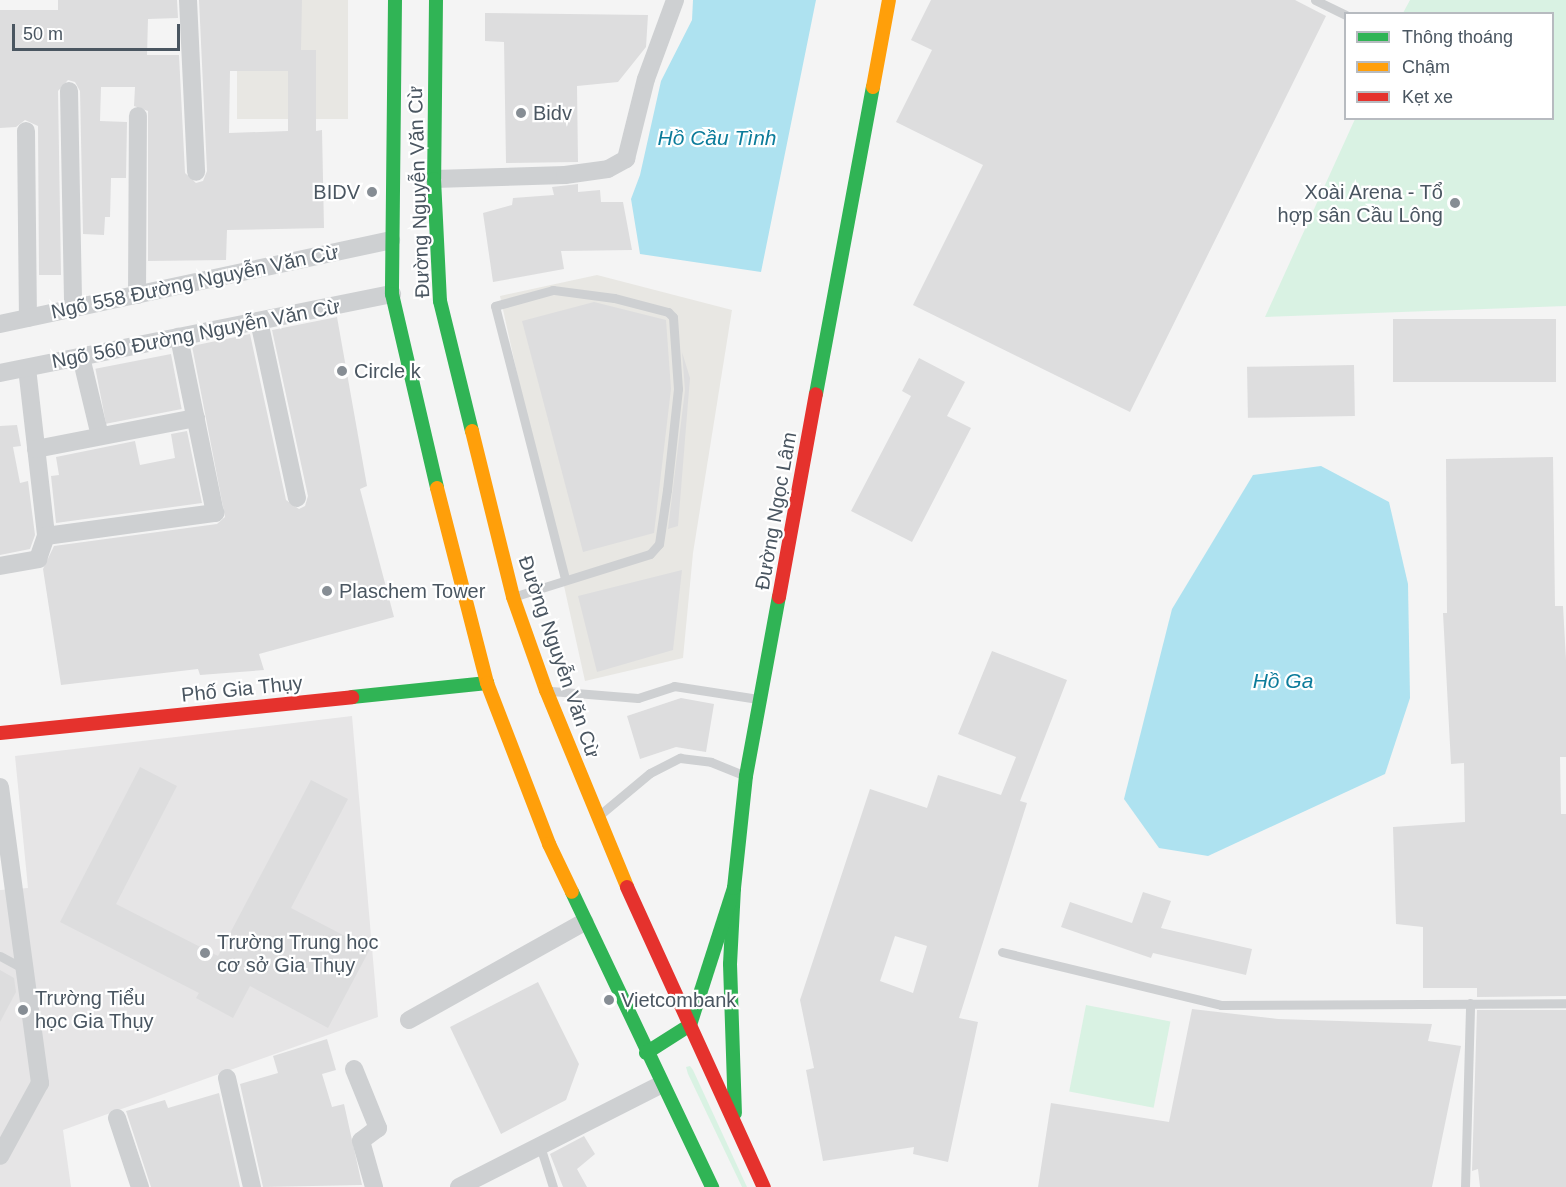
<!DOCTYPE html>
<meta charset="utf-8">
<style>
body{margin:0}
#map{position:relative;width:1566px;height:1187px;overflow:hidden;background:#f4f4f4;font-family:Arial,sans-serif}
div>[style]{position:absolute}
.commercial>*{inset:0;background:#e8e7e3;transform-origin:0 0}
.education>*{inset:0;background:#e6e5e6}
.green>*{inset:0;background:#d9f2e3;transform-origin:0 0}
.water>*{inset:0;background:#aee2f0}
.building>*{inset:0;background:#ddddde;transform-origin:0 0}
.lane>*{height:9px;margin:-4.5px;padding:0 4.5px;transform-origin:4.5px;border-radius:4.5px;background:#ced0d2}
.street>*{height:18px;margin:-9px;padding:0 9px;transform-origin:9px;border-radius:9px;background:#ced0d2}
.fast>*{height:14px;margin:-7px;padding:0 7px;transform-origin:7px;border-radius:7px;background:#30b455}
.slow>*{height:14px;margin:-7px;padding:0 7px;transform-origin:7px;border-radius:7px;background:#ff9f0a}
.jam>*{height:14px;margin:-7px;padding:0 7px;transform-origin:7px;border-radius:7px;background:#e5322d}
.dots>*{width:16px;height:16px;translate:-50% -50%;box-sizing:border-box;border:3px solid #fff;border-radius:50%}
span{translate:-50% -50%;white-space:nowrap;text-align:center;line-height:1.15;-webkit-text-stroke:4.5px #fff;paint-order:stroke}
.poi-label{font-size:20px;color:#4a5661}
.left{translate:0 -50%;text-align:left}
.right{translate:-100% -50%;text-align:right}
.street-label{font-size:20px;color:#4a5661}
.water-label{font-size:21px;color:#0c7c9b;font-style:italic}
.legend{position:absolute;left:1344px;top:12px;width:210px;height:108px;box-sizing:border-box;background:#fff;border:2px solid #b7bbc0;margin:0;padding:8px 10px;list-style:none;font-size:18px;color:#4a5661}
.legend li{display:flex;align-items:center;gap:12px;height:30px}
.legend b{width:30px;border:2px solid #b7bbc0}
.scale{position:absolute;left:12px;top:24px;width:168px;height:27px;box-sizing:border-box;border:3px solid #4a5661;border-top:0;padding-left:8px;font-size:18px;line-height:21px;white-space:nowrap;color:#4a5661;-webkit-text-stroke:4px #fff;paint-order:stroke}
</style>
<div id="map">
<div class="commercial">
<div style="left:237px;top:0;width:111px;height:119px"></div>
<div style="clip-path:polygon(597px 275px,732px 310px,693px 553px,683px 658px,585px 681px,500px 296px)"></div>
</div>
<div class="education">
<div style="clip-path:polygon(352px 716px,378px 1017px,63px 1130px,71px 1187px,0 1187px,0 890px,28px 888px,15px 756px)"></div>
</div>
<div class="green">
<div style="clip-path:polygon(1410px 0,1566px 0,1566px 306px,1265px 317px,1355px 119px,1552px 118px,1552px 14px,1403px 13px)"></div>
<div style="left:1086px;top:1005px;width:86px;height:88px;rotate:11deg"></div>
<div style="clip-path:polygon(690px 1066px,693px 1070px,747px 1187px,742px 1187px,688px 1074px,686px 1067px)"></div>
</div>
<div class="water">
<div style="clip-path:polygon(693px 0,816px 0,761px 272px,640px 254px,631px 199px,640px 175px,661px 81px,692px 20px)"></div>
<div style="clip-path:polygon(1321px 466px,1389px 502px,1408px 584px,1410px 698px,1385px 774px,1208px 856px,1159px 848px,1124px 799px,1172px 609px,1253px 475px)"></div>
</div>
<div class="building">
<div style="clip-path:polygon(evenodd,58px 0,177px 0,178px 18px,148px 19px,147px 55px,179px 55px,185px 173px,196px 183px,203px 181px,207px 171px,199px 0,302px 0,301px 50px,316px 50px,316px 131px,322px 130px,324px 228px,227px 230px,226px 260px,148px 261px,148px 111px,134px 106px,135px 87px,101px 87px,100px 121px,127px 122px,126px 178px,111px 178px,110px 217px,105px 217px,104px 235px,83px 234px,80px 91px,75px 82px,68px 80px,58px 91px,61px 275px,39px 275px,38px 126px,25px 120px,16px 127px,0 128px,0 10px,58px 10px,58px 0,230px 71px,288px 71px,288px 131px,229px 133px,230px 71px)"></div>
<div style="clip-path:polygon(931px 0,1295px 0,1326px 16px,1130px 412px,913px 305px,983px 165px,896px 122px,932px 50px,911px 40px)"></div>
<div style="clip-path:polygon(485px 13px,648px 15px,646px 47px,618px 82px,577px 86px,578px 162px,506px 163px,504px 42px,485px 41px)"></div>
<div style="clip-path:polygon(578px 184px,578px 192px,600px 190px,601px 202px,623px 202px,632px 250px,561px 251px,564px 269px,493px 282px,483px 213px,512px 205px,513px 198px,554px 195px,552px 187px)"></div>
<div style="clip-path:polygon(594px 302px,666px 320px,671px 389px,654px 533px,583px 552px,522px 321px)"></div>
<div style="clip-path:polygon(337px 317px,367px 486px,360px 489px,394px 617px,259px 654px,264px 670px,200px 675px,198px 669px,61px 685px,43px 569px,54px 546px,217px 524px,225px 517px,192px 346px,250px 334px,286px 500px,299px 509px,305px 506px,308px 496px,272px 330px)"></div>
<div style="left:1556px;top:319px;width:63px;height:163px;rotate:90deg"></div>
<div style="clip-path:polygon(682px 352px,690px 378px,678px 526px,668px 529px,685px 390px)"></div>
<div style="left:171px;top:354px;width:56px;height:77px;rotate:79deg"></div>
<div style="clip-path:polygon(919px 358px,965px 382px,947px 416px,971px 428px,912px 542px,851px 511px,911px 396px,902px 391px)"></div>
<div style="left:1354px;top:365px;width:51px;height:107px;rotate:89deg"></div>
<div style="clip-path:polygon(17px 425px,21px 446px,13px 447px,20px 483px,28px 481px,35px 535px,30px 549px,0 555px,0 426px)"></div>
<div style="clip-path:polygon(187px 431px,202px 503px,56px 523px,51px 476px,59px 475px,56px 457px,135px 441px,140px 465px,175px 458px,171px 434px)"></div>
<div style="clip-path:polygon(1553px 457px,1555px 606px,1563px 606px,1566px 660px,1566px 757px,1560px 757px,1561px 814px,1566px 814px,1566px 996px,1477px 997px,1477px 988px,1423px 988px,1423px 927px,1396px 924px,1393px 827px,1465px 822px,1464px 763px,1451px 764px,1443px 613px,1447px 613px,1446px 459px)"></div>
<div style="clip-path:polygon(682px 570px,673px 650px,597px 672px,578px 596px)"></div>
<div style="clip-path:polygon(evenodd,992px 651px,1067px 680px,1020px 801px,1027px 803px,959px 1018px,978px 1022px,948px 1162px,913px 1154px,914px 1147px,823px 1161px,806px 1070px,814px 1068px,800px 1000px,870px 789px,927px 808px,938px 775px,1001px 795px,1016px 757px,958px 734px,992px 651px,895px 936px,927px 946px,913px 993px,880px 981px,895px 936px)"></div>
<div style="clip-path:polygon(681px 698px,714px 704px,706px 752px,676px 747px,640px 759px,627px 716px)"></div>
<div style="clip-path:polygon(140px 767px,177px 786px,116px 904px,218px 956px,311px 780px,348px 799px,291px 908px,370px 949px,328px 1028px,250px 986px,233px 1018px,196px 998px,199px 993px,60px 922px)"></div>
<div style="clip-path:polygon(1143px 892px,1171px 901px,1161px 928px,1252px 949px,1246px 975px,1153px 953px,1151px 958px,1061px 927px,1070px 902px,1132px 923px)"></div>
<div style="clip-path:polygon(0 970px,14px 978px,16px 992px,0 1022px)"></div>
<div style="clip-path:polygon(538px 982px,579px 1064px,566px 1100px,501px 1134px,450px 1027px)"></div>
<div style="clip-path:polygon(1192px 1009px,1278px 1019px,1432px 1024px,1428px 1041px,1461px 1046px,1432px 1187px,1038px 1187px,1051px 1103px,1169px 1122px)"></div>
<div style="clip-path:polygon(1477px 1010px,1566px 1010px,1566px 1187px,1480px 1187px,1478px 1169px,1472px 1171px)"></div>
<div style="clip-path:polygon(327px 1039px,336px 1070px,322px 1074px,332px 1107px,344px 1104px,362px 1185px,263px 1187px,240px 1084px,278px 1073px,273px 1056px)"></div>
<div style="clip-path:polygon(219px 1093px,240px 1187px,151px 1187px,126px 1111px,165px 1100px,168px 1108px)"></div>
<div style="clip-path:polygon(584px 1136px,595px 1154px,577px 1169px,587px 1187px,563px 1187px,550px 1154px)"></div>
</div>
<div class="lane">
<div style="left:1315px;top:0;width:34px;rotate:26deg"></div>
<div style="left:516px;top:596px;width:140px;rotate:-17.4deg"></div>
<div style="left:650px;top:554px;width:13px;rotate:-48deg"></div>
<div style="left:659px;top:544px;width:55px;rotate:-81.6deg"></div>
<div style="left:667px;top:490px;width:102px;rotate:-83.8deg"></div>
<div style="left:678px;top:389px;width:72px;rotate:-94deg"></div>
<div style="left:673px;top:317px;width:7px;rotate:-135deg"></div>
<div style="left:668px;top:312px;width:56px;rotate:-165.5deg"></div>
<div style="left:614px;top:298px;width:62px;rotate:-172.5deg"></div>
<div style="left:553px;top:290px;width:60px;rotate:164.6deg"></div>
<div style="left:495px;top:306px;width:282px;rotate:75.6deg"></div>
<div style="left:551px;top:691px;width:87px;rotate:4.6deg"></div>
<div style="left:638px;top:698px;width:38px;rotate:-18deg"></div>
<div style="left:674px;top:686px;width:85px;rotate:8.8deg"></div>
<div style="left:602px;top:813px;width:62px;rotate:-39.8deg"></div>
<div style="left:650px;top:773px;width:34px;rotate:-27deg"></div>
<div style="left:680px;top:758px;width:31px;rotate:7deg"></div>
<div style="left:711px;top:762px;width:35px;rotate:22deg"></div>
<div style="left:1002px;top:952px;width:225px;rotate:13.6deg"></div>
<div style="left:1221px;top:1005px;width:345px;rotate:-0.3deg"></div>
<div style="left:0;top:956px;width:27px;rotate:28deg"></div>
<div style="left:540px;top:1146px;width:43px;rotate:72.4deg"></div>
<div style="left:1465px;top:1187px;width:184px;rotate:-88.4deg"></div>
</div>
<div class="street">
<div style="left:188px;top:0;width:172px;rotate:87.3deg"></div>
<div style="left:69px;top:91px;width:217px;rotate:88.9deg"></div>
<div style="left:26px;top:131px;width:187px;rotate:89.4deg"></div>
<div style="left:434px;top:179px;width:131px;rotate:-1.7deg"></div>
<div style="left:565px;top:175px;width:43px;rotate:-7.9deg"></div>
<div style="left:608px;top:169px;width:21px;rotate:-29deg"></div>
<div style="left:626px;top:159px;width:82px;rotate:-76deg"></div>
<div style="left:646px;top:79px;width:84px;rotate:-69.8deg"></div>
<div style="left:137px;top:295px;width:179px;rotate:-89.7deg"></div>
<div style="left:259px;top:321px;width:181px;rotate:77.9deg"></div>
<div style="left:0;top:324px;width:400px;rotate:-12.1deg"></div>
<div style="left:81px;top:357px;width:81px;rotate:76.5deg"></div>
<div style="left:27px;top:368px;width:169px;rotate:83.5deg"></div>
<div style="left:0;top:373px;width:400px;rotate:-11.4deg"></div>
<div style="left:36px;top:449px;width:163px;rotate:-11deg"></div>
<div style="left:0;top:566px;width:39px;rotate:-10deg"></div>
<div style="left:38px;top:559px;width:24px;rotate:-71deg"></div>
<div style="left:46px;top:536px;width:171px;rotate:-7.8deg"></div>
<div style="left:215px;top:513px;width:180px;rotate:-101.6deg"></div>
<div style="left:0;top:787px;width:299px;rotate:82.3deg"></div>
<div style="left:40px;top:1083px;width:83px;rotate:118.7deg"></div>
<div style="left:409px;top:1020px;width:201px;rotate:-29.2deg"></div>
<div style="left:354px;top:1069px;width:64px;rotate:67.9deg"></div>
<div style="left:378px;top:1128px;width:21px;rotate:143deg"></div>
<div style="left:361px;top:1141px;width:48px;rotate:74.2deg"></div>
<div style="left:227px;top:1078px;width:112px;rotate:77.1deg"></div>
<div style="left:117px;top:1118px;width:73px;rotate:71.6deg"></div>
<div style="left:459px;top:1187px;width:225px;rotate:-26.9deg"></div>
</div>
<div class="fast">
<div style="left:395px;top:0;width:294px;rotate:90.6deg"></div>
<div style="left:392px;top:294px;width:199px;rotate:76.9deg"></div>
<div style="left:436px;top:0;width:179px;rotate:90.6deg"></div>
<div style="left:434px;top:179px;width:122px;rotate:87.2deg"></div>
<div style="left:440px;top:301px;width:134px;rotate:76.2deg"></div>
<div style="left:816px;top:394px;width:312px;rotate:-79.5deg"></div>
<div style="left:352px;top:697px;width:136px;rotate:-5.9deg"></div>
<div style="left:734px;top:888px;width:76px;rotate:93deg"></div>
<div style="left:730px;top:964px;width:149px;rotate:88.1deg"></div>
<div style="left:572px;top:892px;width:327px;rotate:64.6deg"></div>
<div style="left:646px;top:1053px;width:52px;rotate:-32.5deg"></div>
<div style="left:690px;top:1025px;width:144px;rotate:-72.2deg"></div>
<div style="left:734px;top:888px;width:113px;rotate:-83.9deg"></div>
<div style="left:746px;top:776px;width:182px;rotate:-79.6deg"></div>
</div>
<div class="slow">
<div style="left:873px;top:87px;width:88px;rotate:-79.6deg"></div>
<div style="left:472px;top:431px;width:171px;rotate:76.1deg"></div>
<div style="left:513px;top:597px;width:99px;rotate:70.5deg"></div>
<div style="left:546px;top:690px;width:213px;rotate:67.6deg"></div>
<div style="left:437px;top:488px;width:201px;rotate:75.6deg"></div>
<div style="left:487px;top:683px;width:173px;rotate:68.9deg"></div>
<div style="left:549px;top:844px;width:53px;rotate:64.4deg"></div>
</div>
<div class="jam">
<div style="left:779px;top:597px;width:206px;rotate:-79.7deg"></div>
<div style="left:0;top:733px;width:354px;rotate:-5.8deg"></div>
<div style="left:627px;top:887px;width:330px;rotate:65.5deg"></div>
</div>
<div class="dots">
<div style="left:521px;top:113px;background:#868d94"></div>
<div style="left:372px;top:192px;background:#868d94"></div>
<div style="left:1455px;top:203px;background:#868d94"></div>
<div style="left:342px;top:371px;background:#868d94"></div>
<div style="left:327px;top:591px;background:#868d94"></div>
<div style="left:205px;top:953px;background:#868d94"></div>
<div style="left:609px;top:1000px;background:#868d94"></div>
<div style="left:23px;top:1010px;background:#868d94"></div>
</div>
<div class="poi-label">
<span class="left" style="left:533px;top:113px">Bidv</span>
<span class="right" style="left:360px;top:192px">BIDV</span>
<span class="right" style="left:1443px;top:204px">Xoài Arena - Tổ<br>hợp sân Cầu Lông</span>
<span class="left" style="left:354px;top:371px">Circle k</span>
<span class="left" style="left:339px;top:591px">Plaschem Tower</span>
<span class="left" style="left:217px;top:954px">Trường Trung học<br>cơ sở Gia Thụy</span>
<span class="left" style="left:35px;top:1010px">Trường Tiểu<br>học Gia Thụy</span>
<span class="left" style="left:621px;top:1000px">Vietcombank</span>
</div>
<div class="street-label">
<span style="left:419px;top:192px;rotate:-92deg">Đường Nguyễn Văn Cừ</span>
<span style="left:195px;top:282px;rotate:-12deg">Ngõ 558 Đường Nguyễn Văn Cừ</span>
<span style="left:196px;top:334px;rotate:-11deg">Ngõ 560 Đường Nguyễn Văn Cừ</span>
<span style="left:776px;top:511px;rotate:-80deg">Đường Ngọc Lâm</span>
<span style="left:559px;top:657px;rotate:71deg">Đường Nguyễn Văn Cừ</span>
<span style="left:242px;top:689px;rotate:-6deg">Phố Gia Thụy</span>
</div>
<div class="water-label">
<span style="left:717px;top:138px">Hồ Cầu Tình</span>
<span style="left:1283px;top:681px">Hồ Ga</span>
</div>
<ul class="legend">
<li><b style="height:8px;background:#30b455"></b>Thông thoáng</li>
<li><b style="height:8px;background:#ff9f0a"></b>Chậm</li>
<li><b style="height:8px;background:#e5322d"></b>Kẹt xe</li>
</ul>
<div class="scale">50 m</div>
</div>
